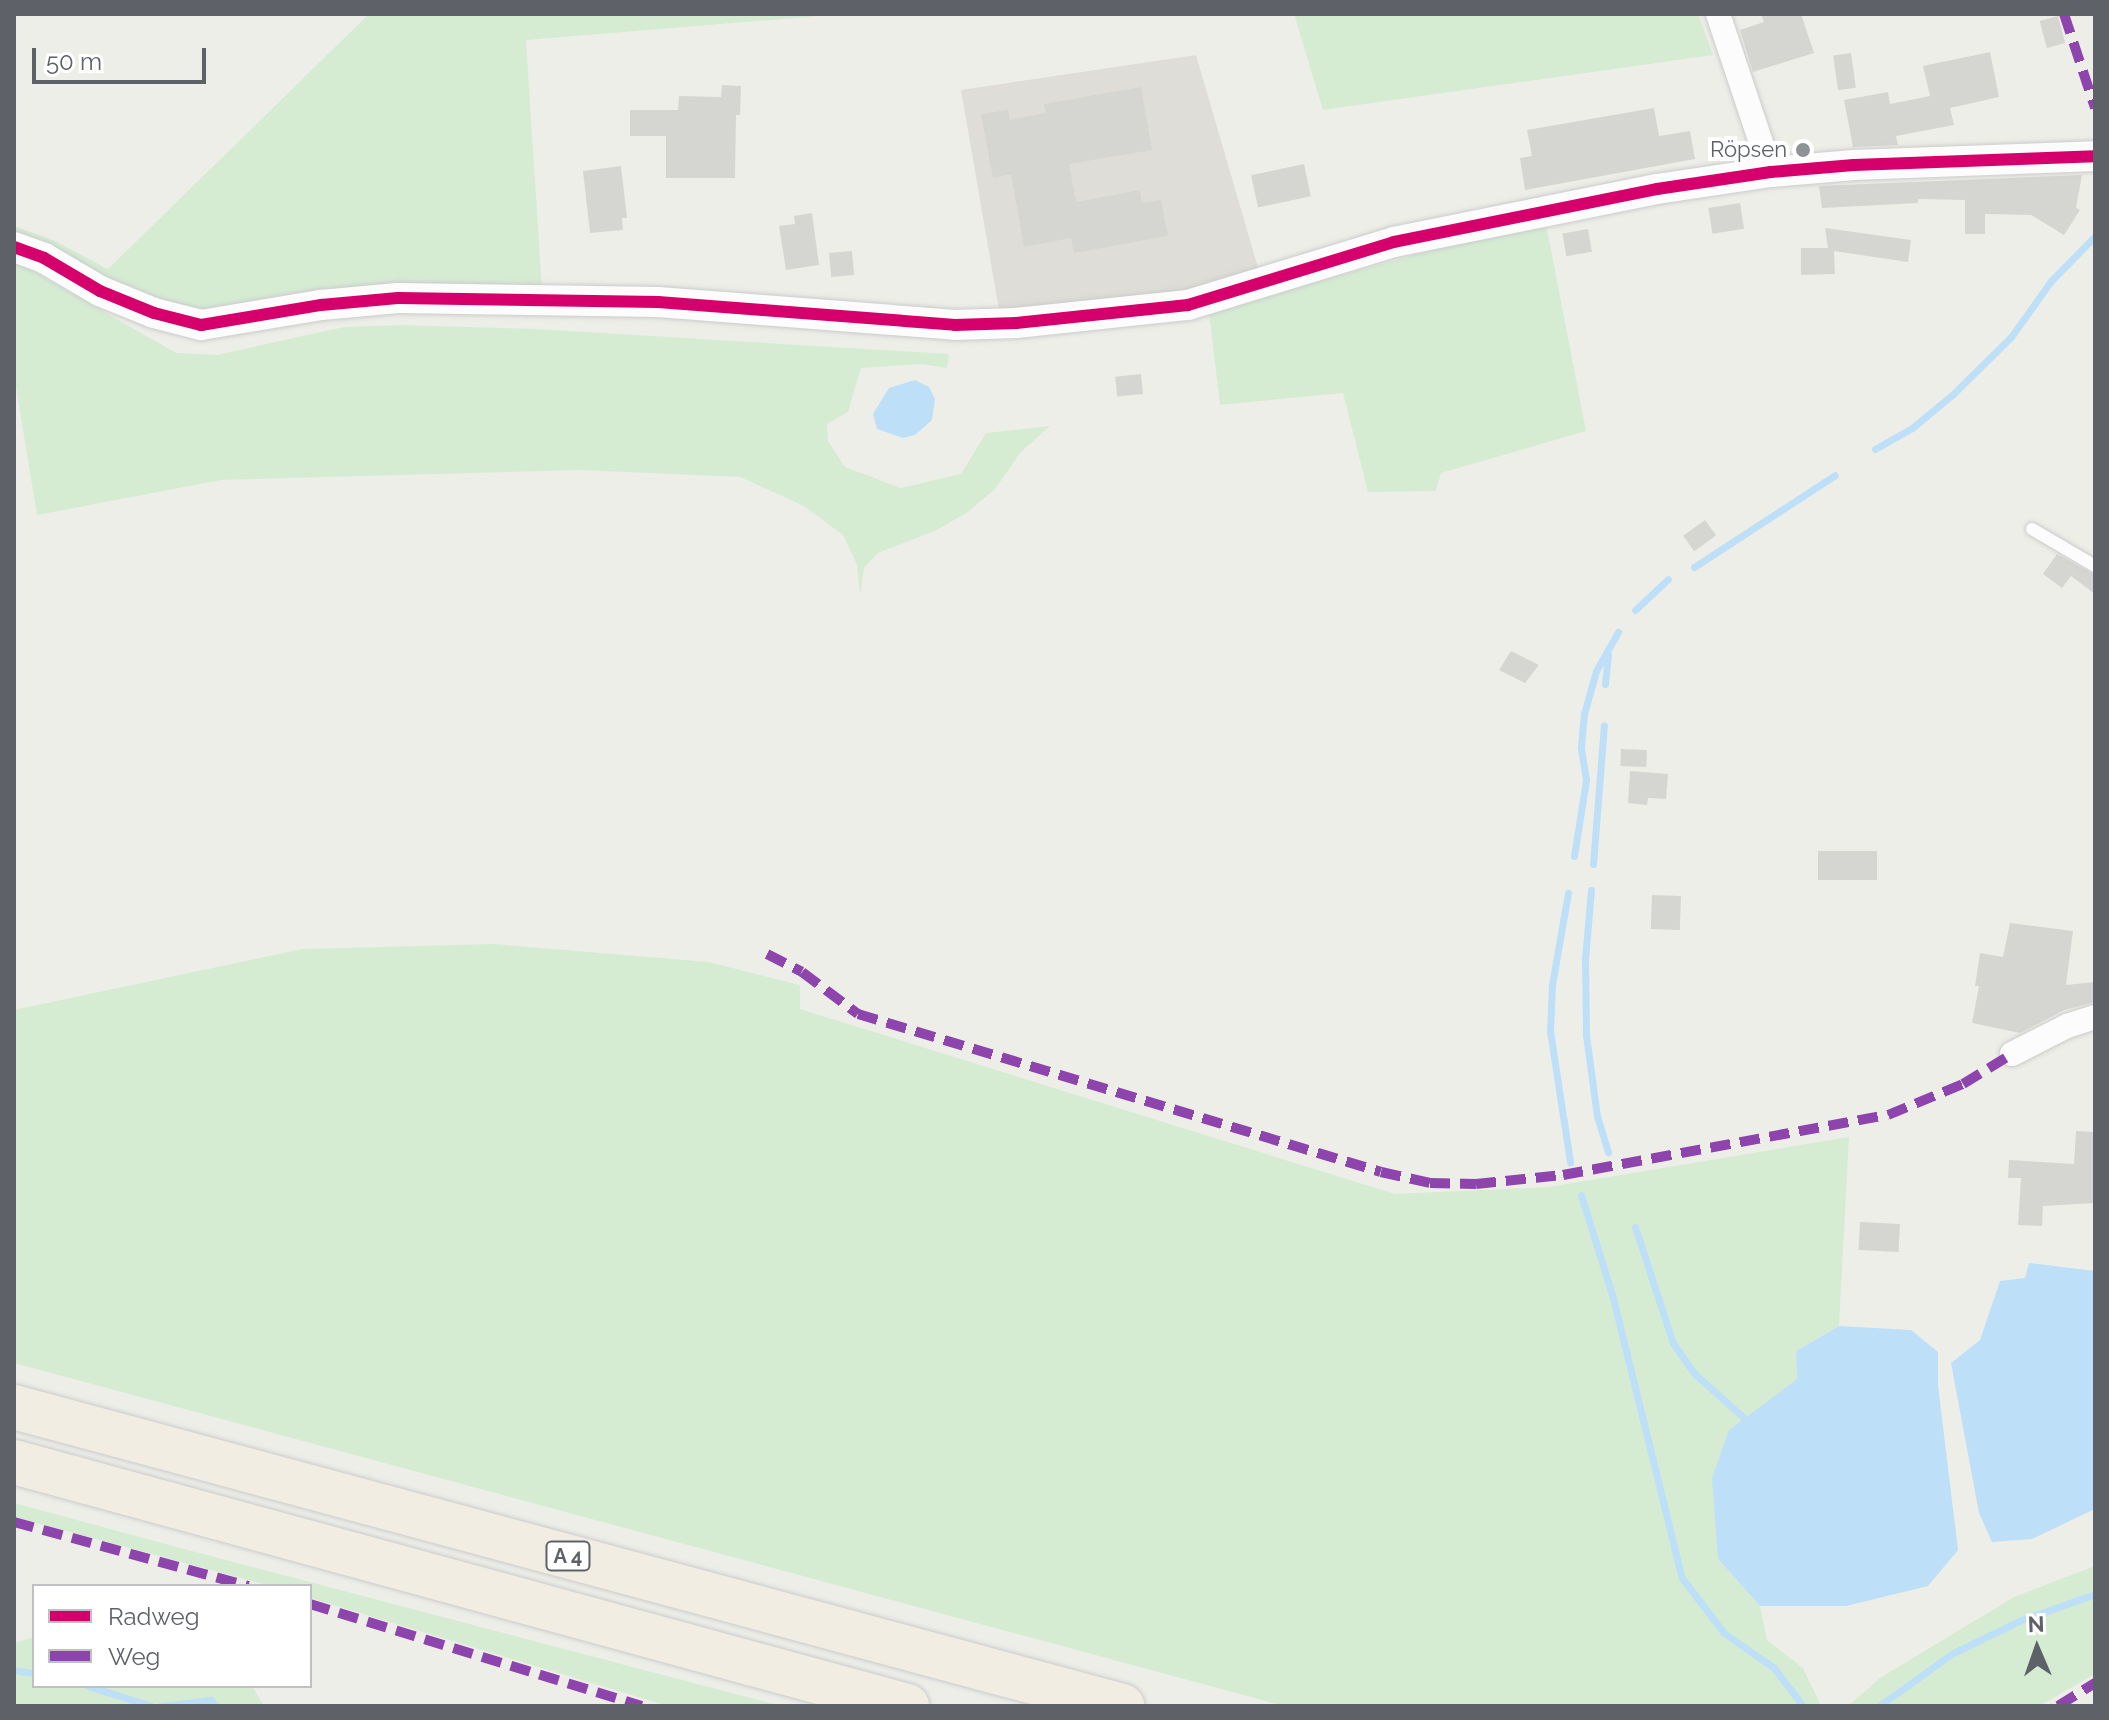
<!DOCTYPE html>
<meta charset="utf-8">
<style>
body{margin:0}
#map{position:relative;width:2109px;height:1720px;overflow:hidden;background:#eeeee9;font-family:Raleway,sans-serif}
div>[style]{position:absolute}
.education>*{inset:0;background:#dfddd7}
.green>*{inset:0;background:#d5ecd3}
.water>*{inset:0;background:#bedff8}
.stream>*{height:7px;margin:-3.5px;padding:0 3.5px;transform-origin:3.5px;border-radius:3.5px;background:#bedff8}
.building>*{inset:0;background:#d5d5d2;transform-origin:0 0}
.roads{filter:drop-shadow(0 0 2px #cbcccb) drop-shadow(0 0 2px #cbcccb)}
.service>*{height:12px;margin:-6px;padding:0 6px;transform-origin:6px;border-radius:6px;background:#fcfcfc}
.minor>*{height:24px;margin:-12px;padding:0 12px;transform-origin:12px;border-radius:12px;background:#fcfcfc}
.tertiary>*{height:30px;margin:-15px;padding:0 15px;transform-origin:15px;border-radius:15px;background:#fcfcfc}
.motorway>*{height:44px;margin:-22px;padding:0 22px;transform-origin:22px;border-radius:22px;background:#f1ede2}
.quiet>*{height:10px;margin-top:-5px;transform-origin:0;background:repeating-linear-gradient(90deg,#8e44ad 0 20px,transparent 0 30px)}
.cycleway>*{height:12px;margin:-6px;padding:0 6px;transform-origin:6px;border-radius:6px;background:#d6006c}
.dots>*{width:22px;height:22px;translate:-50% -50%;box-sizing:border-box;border:4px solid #fff;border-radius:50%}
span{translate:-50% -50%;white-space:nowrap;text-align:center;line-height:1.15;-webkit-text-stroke:8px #fff;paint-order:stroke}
.shield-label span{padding:2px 6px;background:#fff;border:2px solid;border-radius:6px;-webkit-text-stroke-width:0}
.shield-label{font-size:20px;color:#5e6268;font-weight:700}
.poi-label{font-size:22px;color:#5e6268}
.right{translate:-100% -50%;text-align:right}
.frame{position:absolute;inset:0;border:16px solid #5e6268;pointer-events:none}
.legend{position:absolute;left:32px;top:1584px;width:280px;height:104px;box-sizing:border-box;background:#fff;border:2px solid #bfc0c3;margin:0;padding:10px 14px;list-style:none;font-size:24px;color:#5e6268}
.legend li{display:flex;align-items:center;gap:16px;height:40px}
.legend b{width:40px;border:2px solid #bfc0c3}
.north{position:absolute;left:1997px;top:1608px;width:80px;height:80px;-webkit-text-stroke:6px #fff;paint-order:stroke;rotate:358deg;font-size:22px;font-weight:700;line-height:32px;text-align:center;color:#5e6268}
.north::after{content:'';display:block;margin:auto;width:28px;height:36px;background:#5e6268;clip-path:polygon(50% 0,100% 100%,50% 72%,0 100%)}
.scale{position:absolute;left:32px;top:48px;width:174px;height:36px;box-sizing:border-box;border:4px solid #5e6268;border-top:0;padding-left:10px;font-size:24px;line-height:28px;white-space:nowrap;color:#5e6268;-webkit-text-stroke:6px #fff;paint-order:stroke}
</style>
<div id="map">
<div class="education">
<div style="clip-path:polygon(1196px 55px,1259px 271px,1180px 292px,999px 310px,961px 90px)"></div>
</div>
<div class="green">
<div style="clip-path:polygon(369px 14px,845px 14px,526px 40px,542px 290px,229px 314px,162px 308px,14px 237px,14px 226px,55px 241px,108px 269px)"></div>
<div style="clip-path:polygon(1294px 14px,1698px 14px,1713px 55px,1323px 110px)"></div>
<div style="clip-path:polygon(1546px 224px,1586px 431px,1441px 473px,1436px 491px,1368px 492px,1343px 393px,1220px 405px,1209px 312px,1465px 241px)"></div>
<div style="clip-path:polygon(14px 260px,176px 353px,217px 355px,344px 327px,401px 325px,536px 329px,949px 354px,947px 368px,921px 364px,861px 368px,848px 412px,827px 424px,828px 441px,845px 467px,901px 488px,961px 474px,986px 433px,1050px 426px,1020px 453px,995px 489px,968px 512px,937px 530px,878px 553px,864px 568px,860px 595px,857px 565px,843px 535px,804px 506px,740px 477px,579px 470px,221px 480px,37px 515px,14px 375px)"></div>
<div style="clip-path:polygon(494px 944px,709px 962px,800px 985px,800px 1009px,1395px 1194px,1549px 1187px,1849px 1137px,1839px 1326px,1796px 1351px,1797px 1379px,1718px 1559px,1760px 1606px,1767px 1640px,1803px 1668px,1821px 1706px,1284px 1706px,14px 1363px,14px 1010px,302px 949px)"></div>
<div style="clip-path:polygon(14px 1503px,188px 1550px,781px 1706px,668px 1706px,310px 1598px,310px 1586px,271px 1586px,14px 1517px)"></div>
<div style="clip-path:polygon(2095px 1566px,2095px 1674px,2039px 1706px,1848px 1706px,1880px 1678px,2014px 1597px)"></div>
<div style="clip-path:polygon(34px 1637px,34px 1686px,252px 1686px,264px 1706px,14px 1706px,14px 1643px)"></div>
</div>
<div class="water">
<div style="clip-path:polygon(915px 380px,929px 387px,935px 399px,932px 420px,915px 435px,903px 438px,877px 429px,873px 414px,889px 388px)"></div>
<div style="clip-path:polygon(2029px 1263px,2095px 1271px,2095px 1509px,2032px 1539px,1992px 1542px,1979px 1513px,1951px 1363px,1980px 1340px,2000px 1281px,2025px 1278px)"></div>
<div style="clip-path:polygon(1839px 1326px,1911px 1330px,1938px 1352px,1938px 1385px,1958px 1550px,1928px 1586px,1846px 1606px,1760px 1606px,1718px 1559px,1712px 1478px,1729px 1430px,1797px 1379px,1796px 1351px)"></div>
</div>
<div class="stream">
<div style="left:1875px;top:449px;width:43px;rotate:-29.6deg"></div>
<div style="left:1912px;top:428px;width:52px;rotate:-39.5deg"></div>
<div style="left:1952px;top:395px;width:83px;rotate:-44.5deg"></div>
<div style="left:2011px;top:337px;width:69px;rotate:-54.5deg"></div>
<div style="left:2051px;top:281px;width:63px;rotate:-45.6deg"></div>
<div style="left:1694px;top:567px;width:168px;rotate:-33.1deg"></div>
<div style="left:1635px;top:610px;width:45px;rotate:-43.2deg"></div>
<div style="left:1605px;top:684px;width:29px;rotate:-84deg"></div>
<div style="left:1574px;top:856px;width:77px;rotate:-81deg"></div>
<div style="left:1586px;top:780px;width:33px;rotate:-99deg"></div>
<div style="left:1581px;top:747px;width:33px;rotate:-85deg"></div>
<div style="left:1584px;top:714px;width:45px;rotate:-74.4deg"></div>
<div style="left:1596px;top:671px;width:45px;rotate:-60.6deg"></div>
<div style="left:1593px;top:864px;width:139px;rotate:-85.5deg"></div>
<div style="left:1591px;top:890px;width:69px;rotate:95deg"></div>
<div style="left:1585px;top:959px;width:76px;rotate:89.2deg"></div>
<div style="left:1586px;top:1035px;width:82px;rotate:82.3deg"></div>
<div style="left:1597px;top:1116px;width:38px;rotate:73deg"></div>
<div style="left:1568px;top:893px;width:93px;rotate:99.9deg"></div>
<div style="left:1552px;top:985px;width:46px;rotate:92.5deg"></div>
<div style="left:1550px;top:1031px;width:133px;rotate:81.3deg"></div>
<div style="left:1581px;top:1195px;width:108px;rotate:72.7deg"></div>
<div style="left:1613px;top:1298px;width:288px;rotate:76.2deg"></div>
<div style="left:1682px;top:1578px;width:69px;rotate:52.6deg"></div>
<div style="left:1724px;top:1633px;width:61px;rotate:35deg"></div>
<div style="left:1774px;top:1668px;width:48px;rotate:52.7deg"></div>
<div style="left:1635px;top:1227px;width:122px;rotate:71.9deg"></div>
<div style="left:1673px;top:1343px;width:38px;rotate:55deg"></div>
<div style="left:1695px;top:1374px;width:66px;rotate:41.9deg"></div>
<div style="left:14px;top:1670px;width:20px;rotate:9deg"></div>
<div style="left:88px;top:1686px;width:66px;rotate:17.6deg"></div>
<div style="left:161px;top:1706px;width:50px;rotate:-6.8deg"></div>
<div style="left:211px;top:1700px;width:8px;rotate:50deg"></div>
<div style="left:1879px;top:1706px;width:91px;rotate:-35.6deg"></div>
<div style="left:1953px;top:1653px;width:73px;rotate:-25.9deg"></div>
<div style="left:2019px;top:1621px;width:81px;rotate:-19.6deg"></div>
</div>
<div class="building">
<div style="clip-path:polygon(1761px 14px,1801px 14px,1814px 53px,1753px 72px,1740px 30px,1764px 22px)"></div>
<div style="left:2058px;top:16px;width:28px;height:19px;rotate:75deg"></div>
<div style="clip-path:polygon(1990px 52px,1999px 97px,1950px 108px,1954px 125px,1896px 136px,1898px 145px,1853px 147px,1844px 100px,1888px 92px,1890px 104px,1930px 96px,1923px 66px)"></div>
<div style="left:1851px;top:53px;width:35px;height:18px;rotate:82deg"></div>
<div style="clip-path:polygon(722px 85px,741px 86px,740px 115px,736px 115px,735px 178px,666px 178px,666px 136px,630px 136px,630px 110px,678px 110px,679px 96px,721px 97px)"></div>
<div style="clip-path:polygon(1141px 87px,1152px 150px,1069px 164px,1076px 202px,1140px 190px,1142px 203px,1161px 200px,1168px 236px,1074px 253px,1071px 238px,1024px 247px,1011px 174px,993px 178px,981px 114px,1008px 110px,1010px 120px,1046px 113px,1044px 104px)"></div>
<div style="clip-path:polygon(1654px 108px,1659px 136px,1690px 131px,1695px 159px,1525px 190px,1520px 158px,1532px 156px,1527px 130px)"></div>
<div style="left:1304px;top:164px;width:33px;height:54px;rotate:78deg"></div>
<div style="clip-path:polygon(621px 166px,627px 218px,622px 218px,623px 230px,590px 233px,583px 171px)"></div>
<div style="clip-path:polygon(2082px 175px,2076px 208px,2080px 210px,2064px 235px,2031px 215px,1985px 214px,1985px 234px,1965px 234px,1965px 200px,1918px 199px,1918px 203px,1822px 208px,1819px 186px)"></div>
<div style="left:1740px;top:203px;width:26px;height:32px;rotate:81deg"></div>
<div style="clip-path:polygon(812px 213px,819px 265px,786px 270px,779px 226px,795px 224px,794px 216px)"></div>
<div style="clip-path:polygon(1825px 228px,1911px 240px,1908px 262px,1834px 251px,1835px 274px,1801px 275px,1801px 248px,1828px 248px)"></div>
<div style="left:1588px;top:229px;width:23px;height:26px;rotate:80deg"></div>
<div style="left:852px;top:251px;width:24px;height:23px;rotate:85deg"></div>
<div style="left:1141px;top:374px;width:20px;height:26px;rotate:84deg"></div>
<div style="left:1705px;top:520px;width:19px;height:27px;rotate:54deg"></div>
<div style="clip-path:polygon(2057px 554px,2095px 575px,2095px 594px,2071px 576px,2062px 588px,2043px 574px)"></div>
<div style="clip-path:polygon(1511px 651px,1539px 665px,1525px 683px,1499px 670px)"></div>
<div style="left:1621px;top:749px;width:26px;height:17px;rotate:2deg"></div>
<div style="clip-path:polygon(1630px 771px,1668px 774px,1666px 799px,1648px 798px,1647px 805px,1628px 803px)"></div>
<div style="left:1818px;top:851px;width:59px;height:29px"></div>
<div style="left:1652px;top:895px;width:29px;height:34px;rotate:2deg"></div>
<div style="clip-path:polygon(2010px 923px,2073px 931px,2066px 985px,2095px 982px,2095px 1002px,2064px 1010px,2020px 1033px,1972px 1023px,1979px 986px,1975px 986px,1980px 953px,2003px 957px)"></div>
<div style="clip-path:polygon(2076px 1131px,2095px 1132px,2095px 1203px,2043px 1206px,2042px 1226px,2018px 1225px,2021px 1178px,2008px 1178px,2009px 1160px,2074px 1164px)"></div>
<div style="left:1860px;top:1222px;width:40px;height:28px;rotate:3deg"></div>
</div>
<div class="roads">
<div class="service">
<div style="left:2032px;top:529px;width:73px;rotate:30.4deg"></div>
</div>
<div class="minor">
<div style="left:1718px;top:14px;width:167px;rotate:71.5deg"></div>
<div style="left:2012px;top:1054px;width:62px;rotate:-27deg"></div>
<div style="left:2067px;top:1026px;width:29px;rotate:-18deg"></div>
</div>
<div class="tertiary">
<div style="left:14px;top:247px;width:32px;rotate:20deg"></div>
<div style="left:44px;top:258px;width:65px;rotate:30.5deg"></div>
<div style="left:100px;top:291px;width:58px;rotate:22.2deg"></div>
<div style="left:154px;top:313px;width:49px;rotate:14.3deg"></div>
<div style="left:201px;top:325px;width:122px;rotate:-9.5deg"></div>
<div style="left:321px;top:305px;width:77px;rotate:-5.2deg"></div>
<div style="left:398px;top:298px;width:260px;rotate:0.9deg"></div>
<div style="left:658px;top:302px;width:298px;rotate:4.4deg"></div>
<div style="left:955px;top:325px;width:61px;rotate:-1.9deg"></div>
<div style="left:1016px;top:323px;width:173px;rotate:-6deg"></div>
<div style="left:1188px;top:305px;width:215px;rotate:-17deg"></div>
<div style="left:1394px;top:242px;width:268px;rotate:-11.4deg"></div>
<div style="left:1657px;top:189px;width:115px;rotate:-8.5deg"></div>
<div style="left:1771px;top:172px;width:83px;rotate:-4.8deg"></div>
<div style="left:1854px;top:165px;width:241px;rotate:-2.1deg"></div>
</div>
<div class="motorway">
<div style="left:14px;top:1407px;width:1148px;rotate:15.1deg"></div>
<div style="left:14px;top:1462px;width:926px;rotate:15.28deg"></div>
</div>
</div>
<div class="quiet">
<div style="left:2064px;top:14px;width:99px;rotate:71.7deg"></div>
<div style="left:767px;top:954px;width:39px;rotate:27deg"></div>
<div style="left:802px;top:972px;width:70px;rotate:36.9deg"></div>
<div style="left:858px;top:1014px;width:546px;rotate:16.81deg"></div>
<div style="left:1381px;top:1172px;width:50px;rotate:12.7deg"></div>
<div style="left:1430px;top:1183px;width:46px;rotate:1.2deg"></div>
<div style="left:1476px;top:1184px;width:87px;rotate:-5.9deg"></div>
<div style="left:1563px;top:1175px;width:330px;rotate:-10.5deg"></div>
<div style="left:1888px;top:1115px;width:81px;rotate:-22.5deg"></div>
<div style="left:1963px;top:1084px;width:57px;rotate:-31.5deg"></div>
<div style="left:14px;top:1522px;width:243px;rotate:15.3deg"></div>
<div style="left:310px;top:1604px;width:347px;rotate:17.1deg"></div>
<div style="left:2058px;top:1706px;width:44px;rotate:-31.9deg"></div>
</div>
<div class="cycleway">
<div style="left:14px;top:247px;width:32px;rotate:20deg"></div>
<div style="left:44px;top:258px;width:65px;rotate:30.5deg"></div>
<div style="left:100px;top:291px;width:58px;rotate:22.2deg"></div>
<div style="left:154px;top:313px;width:49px;rotate:14.3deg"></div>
<div style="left:201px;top:325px;width:122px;rotate:-9.5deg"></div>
<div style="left:321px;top:305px;width:77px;rotate:-5.2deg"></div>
<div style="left:398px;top:298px;width:260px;rotate:0.9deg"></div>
<div style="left:658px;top:302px;width:298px;rotate:4.4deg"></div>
<div style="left:955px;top:325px;width:61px;rotate:-1.9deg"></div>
<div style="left:1016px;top:323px;width:173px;rotate:-6deg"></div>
<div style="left:1188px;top:305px;width:215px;rotate:-17deg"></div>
<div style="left:1394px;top:242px;width:268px;rotate:-11.4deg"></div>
<div style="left:1657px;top:189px;width:115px;rotate:-8.5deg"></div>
<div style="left:1771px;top:172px;width:83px;rotate:-4.8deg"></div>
<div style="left:1854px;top:165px;width:241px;rotate:-2.1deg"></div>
</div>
<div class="dots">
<div style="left:1803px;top:150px;background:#909395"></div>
</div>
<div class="shield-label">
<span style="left:568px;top:1556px">A 4</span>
</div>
<div class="poi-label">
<span class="right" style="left:1787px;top:150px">Röpsen</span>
</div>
<div class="frame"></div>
<ul class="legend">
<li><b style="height:10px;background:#d6006c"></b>Radweg</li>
<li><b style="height:10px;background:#8e44ad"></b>Weg</li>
</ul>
<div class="north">N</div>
<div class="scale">50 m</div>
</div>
